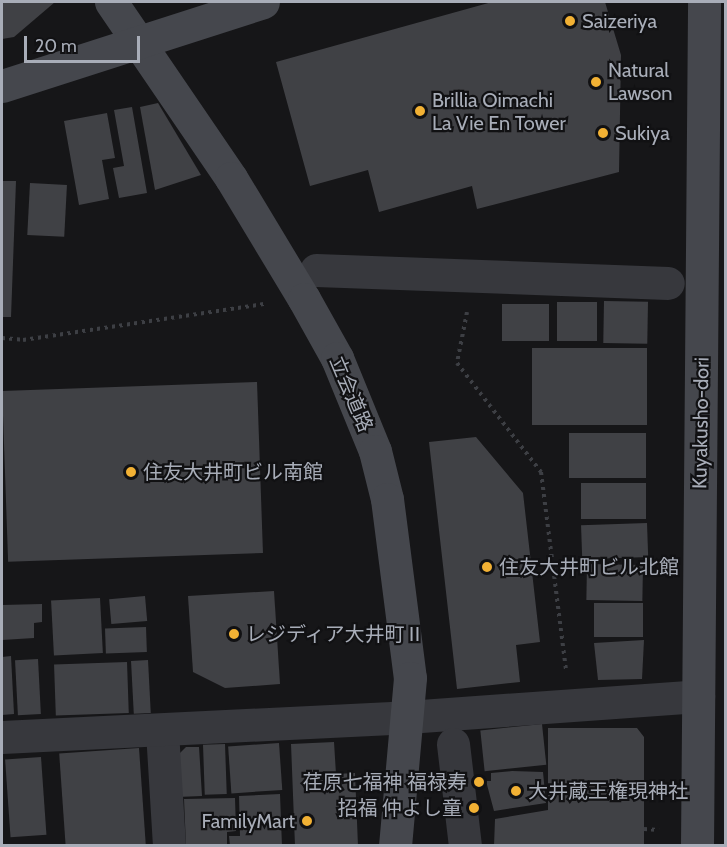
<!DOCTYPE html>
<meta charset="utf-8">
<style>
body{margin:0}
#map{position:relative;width:727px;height:847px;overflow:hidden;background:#161618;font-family:Cabin,"Noto Sans JP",sans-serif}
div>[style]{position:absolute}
.building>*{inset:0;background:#404145;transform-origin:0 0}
.path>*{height:4px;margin-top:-2px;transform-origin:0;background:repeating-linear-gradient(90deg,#3d3f44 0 3px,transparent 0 7.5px)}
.street>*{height:33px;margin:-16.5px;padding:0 16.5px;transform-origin:16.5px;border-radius:16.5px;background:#37383d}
.secondary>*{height:33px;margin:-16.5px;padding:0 16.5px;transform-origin:16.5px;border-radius:16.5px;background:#45474d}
.dots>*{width:16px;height:16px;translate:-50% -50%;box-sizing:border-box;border:3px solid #111113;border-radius:50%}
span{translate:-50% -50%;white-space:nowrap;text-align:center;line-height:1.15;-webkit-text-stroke:4.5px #111113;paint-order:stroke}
.poi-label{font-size:20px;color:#a8adb8}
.left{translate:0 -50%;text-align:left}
.right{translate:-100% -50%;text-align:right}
.street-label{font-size:20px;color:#a8adb8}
.frame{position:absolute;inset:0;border:3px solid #a8adb8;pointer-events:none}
.scale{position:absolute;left:24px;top:36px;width:116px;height:27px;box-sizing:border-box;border:3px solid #a8adb8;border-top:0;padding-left:8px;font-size:18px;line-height:21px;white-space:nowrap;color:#a8adb8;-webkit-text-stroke:4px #111113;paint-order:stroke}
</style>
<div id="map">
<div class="building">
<div style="clip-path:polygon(2px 2px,55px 2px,14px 37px,2px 39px)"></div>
<div style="clip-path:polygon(492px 2px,605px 2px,621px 55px,619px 172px,477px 209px,472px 186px,379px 212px,368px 170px,310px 186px,276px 62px)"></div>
<div style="clip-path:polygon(158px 103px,201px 175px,155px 190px,140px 107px)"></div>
<div style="clip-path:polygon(132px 107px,147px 193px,119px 198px,113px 168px,124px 166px,114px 110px)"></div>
<div style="clip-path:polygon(107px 113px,115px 158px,102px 160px,109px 199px,79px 205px,64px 121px)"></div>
<div style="clip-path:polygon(2px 181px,16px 181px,11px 317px,2px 317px)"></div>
<div style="left:30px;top:183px;width:37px;height:52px;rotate:3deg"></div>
<div style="left:604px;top:301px;width:44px;height:42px;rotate:1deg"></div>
<div style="left:557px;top:302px;width:40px;height:39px"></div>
<div style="left:549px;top:304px;width:37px;height:47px;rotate:90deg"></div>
<div style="left:532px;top:348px;width:115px;height:77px"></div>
<div style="left:257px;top:382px;width:171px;height:255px;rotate:88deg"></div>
<div style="left:569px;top:433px;width:77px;height:45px"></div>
<div style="clip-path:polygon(476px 437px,523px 493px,540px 642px,516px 645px,520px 682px,457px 689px,429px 442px)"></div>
<div style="left:581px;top:483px;width:65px;height:36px"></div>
<div style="left:647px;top:523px;width:34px;height:66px;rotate:88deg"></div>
<div style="left:587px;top:564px;width:56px;height:36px;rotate:1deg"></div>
<div style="clip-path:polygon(274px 591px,280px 684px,225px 688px,193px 672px,188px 596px)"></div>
<div style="left:145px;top:596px;width:25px;height:36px;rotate:85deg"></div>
<div style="left:100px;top:598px;width:55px;height:49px;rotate:87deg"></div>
<div style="left:643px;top:603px;width:34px;height:49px;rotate:90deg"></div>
<div style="clip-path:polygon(42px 604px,42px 622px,34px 623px,34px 638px,2px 640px,2px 605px)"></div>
<div style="left:146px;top:627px;width:25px;height:41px;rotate:88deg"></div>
<div style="clip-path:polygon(644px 640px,642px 679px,598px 680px,594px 643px)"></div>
<div style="clip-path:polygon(11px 656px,14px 714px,2px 715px,2px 657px)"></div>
<div style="left:38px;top:659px;width:55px;height:23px;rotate:87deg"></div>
<div style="left:148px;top:660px;width:53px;height:17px;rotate:87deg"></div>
<div style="left:127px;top:662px;width:51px;height:73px;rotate:88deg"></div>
<div style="left:542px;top:724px;width:41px;height:62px;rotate:84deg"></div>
<div style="clip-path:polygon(548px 728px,637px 728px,644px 737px,644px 846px,494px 846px,495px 819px,548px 810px)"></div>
<div style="clip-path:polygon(334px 742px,336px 774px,355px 773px,358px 846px,295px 846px,291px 744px)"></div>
<div style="left:279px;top:743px;width:47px;height:51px;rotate:86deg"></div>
<div style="left:225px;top:744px;width:50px;height:22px;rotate:88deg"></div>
<div style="clip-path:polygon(186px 747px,199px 747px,202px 796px,177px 797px,175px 758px)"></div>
<div style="left:139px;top:748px;width:98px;height:80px;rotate:86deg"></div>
<div style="left:41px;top:757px;width:78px;height:36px;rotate:86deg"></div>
<div style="clip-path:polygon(512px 771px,543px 772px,546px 803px,494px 811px,486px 781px,491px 781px,491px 773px)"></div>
<div style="clip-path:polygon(280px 794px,282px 846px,230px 846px,229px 836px,240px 836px,239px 796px)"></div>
<div style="clip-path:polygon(235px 798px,236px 831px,227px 832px,227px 846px,186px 846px,184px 799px)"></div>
</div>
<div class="path">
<div style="left:467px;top:312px;width:52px;rotate:101.1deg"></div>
<div style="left:457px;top:363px;width:138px;rotate:52.4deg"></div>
<div style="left:541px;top:472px;width:200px;rotate:82.8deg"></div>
<div style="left:2px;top:338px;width:21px;rotate:5deg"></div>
<div style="left:23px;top:340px;width:245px;rotate:-8.5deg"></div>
<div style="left:644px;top:829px;width:15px;rotate:4deg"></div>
</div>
<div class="street">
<div style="left:316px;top:270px;width:352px;rotate:2.1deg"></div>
<div style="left:162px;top:731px;width:115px;rotate:86.5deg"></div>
<div style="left:2px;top:737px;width:405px;rotate:-2.8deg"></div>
<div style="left:407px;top:717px;width:292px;rotate:-4.1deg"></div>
<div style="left:453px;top:744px;width:103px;rotate:83.3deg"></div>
</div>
<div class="secondary">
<div style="left:111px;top:2px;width:213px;rotate:55.7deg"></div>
<div style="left:231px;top:178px;width:141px;rotate:58.9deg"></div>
<div style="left:304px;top:299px;width:68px;rotate:60.8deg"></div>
<div style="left:337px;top:358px;width:100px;rotate:67.8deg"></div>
<div style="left:375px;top:451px;width:49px;rotate:76deg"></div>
<div style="left:387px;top:499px;width:180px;rotate:82.7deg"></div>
<div style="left:410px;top:678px;width:169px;rotate:95.1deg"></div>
<div style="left:2px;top:86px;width:274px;rotate:-17.8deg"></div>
<div style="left:697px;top:846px;width:844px;rotate:-89.52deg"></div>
</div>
<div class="dots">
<div style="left:570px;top:21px;background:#f2b134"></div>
<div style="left:596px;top:82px;background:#f2b134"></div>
<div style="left:420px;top:111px;background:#f2b134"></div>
<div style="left:603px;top:133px;background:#f2b134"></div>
<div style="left:131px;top:472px;background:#f2b134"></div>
<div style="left:487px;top:567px;background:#f2b134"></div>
<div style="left:234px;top:634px;background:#f2b134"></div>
<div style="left:479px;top:782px;background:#f2b134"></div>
<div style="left:516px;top:791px;background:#f2b134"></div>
<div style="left:474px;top:808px;background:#f2b134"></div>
<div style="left:307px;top:821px;background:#f2b134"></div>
</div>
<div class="poi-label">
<span class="left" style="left:582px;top:21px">Saizeriya</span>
<span class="left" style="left:608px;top:82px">Natural<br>Lawson</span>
<span class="left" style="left:432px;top:112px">Brillia Oimachi<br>La Vie En Tower</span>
<span class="left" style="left:615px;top:133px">Sukiya</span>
<span class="left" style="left:143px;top:472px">住友大井町ビル南館</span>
<span class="left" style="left:499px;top:567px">住友大井町ビル北館</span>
<span class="left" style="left:246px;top:634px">レジディア大井町Ⅱ</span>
<span class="right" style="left:467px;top:782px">荏原七福神 福禄寿</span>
<span class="left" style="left:528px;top:791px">大井蔵王権現神社</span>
<span class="right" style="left:462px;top:808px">招福 仲よし童</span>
<span class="right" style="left:295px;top:821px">FamilyMart</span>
</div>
<div class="street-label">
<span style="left:351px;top:394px;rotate:67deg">立会道路</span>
<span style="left:701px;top:423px;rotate:-89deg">Kuyakusho-dori</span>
</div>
<div class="frame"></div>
<div class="scale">20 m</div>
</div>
